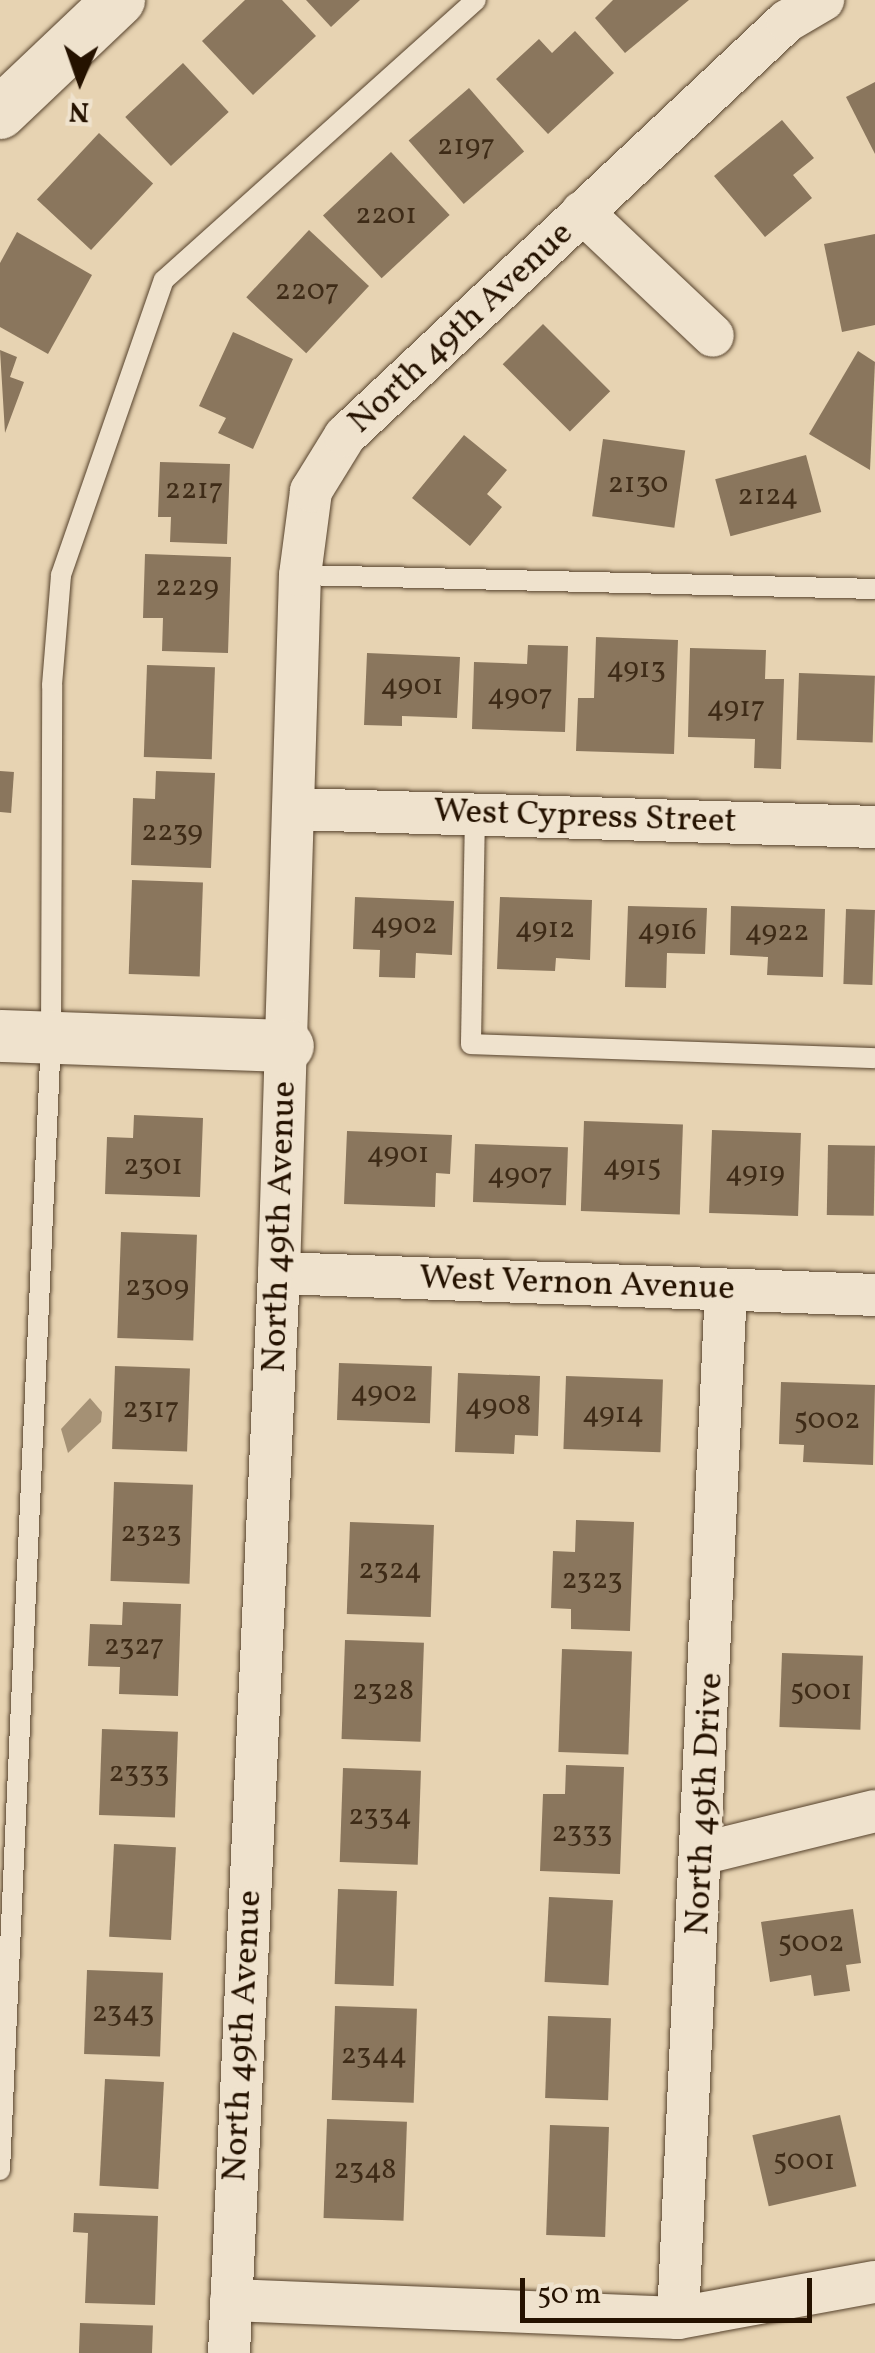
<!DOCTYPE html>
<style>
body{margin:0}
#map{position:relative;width:875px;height:2353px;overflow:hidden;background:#e7d3b2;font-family:Vollkorn,serif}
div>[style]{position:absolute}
.water>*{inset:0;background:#a59175}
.building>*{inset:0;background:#8a765d;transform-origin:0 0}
.roads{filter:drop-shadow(0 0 2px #56422c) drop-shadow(0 0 2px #56422c)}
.service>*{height:20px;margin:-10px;padding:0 10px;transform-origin:10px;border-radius:10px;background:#efe2cd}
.minor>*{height:42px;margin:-21px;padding:0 21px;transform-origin:21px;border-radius:21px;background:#efe2cd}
.tertiary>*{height:52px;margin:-26px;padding:0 26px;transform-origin:26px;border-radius:26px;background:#efe2cd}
span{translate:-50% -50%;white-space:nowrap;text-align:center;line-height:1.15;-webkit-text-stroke:8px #efe2cd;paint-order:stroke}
.number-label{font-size:30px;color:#3e2b17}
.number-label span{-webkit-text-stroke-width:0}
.street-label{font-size:35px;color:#251200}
.north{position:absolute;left:30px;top:30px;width:100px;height:100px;-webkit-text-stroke:8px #efe2cd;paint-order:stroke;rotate:182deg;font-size:28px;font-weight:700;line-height:40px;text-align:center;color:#251200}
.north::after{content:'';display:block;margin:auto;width:35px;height:45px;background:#251200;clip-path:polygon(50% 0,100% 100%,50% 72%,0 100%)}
.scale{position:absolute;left:520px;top:2278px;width:292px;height:45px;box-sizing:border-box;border:5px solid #251200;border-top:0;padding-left:12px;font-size:30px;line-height:35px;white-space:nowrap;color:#251200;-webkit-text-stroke:8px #efe2cd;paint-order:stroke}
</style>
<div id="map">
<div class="water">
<div style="clip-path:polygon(90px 1398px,102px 1412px,101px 1422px,68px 1453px,61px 1429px)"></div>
</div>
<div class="building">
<div style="clip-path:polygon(245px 0,282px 0,316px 36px,253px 95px,202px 41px)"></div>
<div style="clip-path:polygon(306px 0,360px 0,331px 27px)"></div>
<div style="clip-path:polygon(613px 0,689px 0,625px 53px,595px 18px)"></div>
<div style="clip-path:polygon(575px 31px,614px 73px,548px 134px,496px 79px,539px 39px,552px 53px)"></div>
<div style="left:183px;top:63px;width:67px;height:79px;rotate:47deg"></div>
<div style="clip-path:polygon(875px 82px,875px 154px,846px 97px)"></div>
<div style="left:469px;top:88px;width:84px;height:80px;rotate:49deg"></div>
<div style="clip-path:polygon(782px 120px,814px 158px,793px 175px,812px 198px,765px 237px,714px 176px)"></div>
<div style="left:99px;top:133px;width:74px;height:91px;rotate:43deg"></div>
<div style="left:391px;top:152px;width:86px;height:93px;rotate:47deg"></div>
<div style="left:309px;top:230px;width:82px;height:92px;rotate:43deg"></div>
<div style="clip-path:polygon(17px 232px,92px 275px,48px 354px,0 327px,0 263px)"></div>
<div style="clip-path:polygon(875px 234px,875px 325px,842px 332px,824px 244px)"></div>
<div style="left:543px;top:324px;width:95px;height:57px;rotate:45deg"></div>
<div style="clip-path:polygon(233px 332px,293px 359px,253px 449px,218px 433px,226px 418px,199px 406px)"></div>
<div style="clip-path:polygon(0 350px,17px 357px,10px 377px,24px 382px,5px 433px)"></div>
<div style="clip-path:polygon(858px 351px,875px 362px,870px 470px,809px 434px)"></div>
<div style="clip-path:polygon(464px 435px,507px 470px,487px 494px,502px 507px,470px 546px,412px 498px)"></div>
<div style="left:603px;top:439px;width:83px;height:78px;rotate:8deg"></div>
<div style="left:806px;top:455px;width:59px;height:94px;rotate:75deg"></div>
<div style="clip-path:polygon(160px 462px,230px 464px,227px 544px,170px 542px,171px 517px,158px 517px)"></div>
<div style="clip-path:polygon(145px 554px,231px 557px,228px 653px,162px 651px,163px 618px,143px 618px)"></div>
<div style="clip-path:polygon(596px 637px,678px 640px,674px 754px,576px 751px,578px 698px,594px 698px)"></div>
<div style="clip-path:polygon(528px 645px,568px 646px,565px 732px,472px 729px,474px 662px,527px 664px)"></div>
<div style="clip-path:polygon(690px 648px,766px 650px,765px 679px,784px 679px,781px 769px,754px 768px,755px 739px,688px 737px)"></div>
<div style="clip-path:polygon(367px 653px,460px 657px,457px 718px,402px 716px,402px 726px,364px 725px)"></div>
<div style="left:147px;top:665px;width:68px;height:92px;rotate:2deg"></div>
<div style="left:799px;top:673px;width:76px;height:67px;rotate:2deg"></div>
<div style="left:0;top:771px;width:14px;height:41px;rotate:4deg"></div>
<div style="clip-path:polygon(156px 771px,215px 773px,211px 868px,131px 865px,133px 798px,155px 799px)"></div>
<div style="left:132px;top:880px;width:71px;height:94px;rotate:2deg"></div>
<div style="clip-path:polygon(355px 897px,454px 901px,452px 955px,416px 953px,415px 978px,379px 977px,380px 950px,353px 949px)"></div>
<div style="clip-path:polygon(500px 897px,592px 900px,590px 960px,556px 958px,555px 971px,497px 969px)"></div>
<div style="clip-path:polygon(628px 906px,707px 908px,705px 954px,667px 953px,666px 988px,625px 987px)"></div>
<div style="clip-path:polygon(731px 906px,825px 909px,823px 977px,767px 975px,768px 957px,730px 955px)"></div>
<div style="left:846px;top:909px;width:29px;height:75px;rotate:2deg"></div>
<div style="clip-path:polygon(134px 1115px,203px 1118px,200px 1197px,105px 1194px,107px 1137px,133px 1138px)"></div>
<div style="left:584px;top:1121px;width:99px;height:90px;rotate:2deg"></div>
<div style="left:712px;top:1130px;width:89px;height:83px;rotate:2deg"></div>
<div style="clip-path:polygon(347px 1131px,452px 1135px,450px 1174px,436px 1173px,435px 1207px,344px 1204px)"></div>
<div style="left:475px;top:1144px;width:93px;height:58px;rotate:2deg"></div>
<div style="left:828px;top:1145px;width:47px;height:70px;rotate:1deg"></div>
<div style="left:121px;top:1232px;width:76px;height:106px;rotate:2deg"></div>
<div style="left:339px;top:1363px;width:93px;height:57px;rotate:2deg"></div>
<div style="left:115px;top:1366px;width:75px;height:83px;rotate:2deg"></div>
<div style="clip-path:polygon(458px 1373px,540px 1376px,538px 1436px,515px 1435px,514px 1454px,455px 1452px)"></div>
<div style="left:566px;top:1376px;width:97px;height:73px;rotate:2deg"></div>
<div style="clip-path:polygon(781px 1382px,875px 1385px,873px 1465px,803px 1462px,804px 1445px,779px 1444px)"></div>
<div style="left:114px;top:1482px;width:79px;height:99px;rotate:2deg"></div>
<div style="clip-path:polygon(576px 1520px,634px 1522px,630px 1631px,571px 1629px,571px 1609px,551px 1608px,553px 1551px,575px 1552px)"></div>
<div style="left:350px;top:1522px;width:84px;height:92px;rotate:2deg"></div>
<div style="clip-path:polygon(123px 1602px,181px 1604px,178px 1696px,119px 1694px,120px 1667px,88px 1666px,90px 1624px,122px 1625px)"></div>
<div style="left:345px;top:1640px;width:79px;height:99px;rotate:2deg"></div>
<div style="left:562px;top:1649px;width:70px;height:103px;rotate:2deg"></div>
<div style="left:782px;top:1653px;width:81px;height:74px;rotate:2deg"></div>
<div style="left:102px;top:1729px;width:76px;height:86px;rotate:2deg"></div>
<div style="clip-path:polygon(566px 1765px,624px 1767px,620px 1874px,540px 1871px,543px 1794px,565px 1794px)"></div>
<div style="left:343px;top:1768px;width:78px;height:94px;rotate:2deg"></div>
<div style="left:114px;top:1844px;width:62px;height:93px;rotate:3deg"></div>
<div style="left:338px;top:1889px;width:59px;height:95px;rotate:2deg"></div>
<div style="left:549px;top:1897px;width:64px;height:85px;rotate:3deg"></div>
<div style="clip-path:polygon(853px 1909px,861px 1963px,846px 1965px,850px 1991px,814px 1996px,811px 1975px,770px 1982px,761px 1922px)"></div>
<div style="left:87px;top:1970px;width:76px;height:84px;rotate:2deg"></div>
<div style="left:335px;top:2006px;width:82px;height:94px;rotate:2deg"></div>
<div style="left:548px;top:2016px;width:63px;height:82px;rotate:2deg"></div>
<div style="left:105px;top:2079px;width:59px;height:107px;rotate:3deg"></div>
<div style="left:840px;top:2115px;width:73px;height:90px;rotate:77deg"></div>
<div style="left:327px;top:2119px;width:80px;height:99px;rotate:2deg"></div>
<div style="left:550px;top:2125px;width:59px;height:110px;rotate:2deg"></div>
<div style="clip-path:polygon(74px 2213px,158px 2216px,155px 2305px,85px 2303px,88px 2233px,73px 2232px)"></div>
<div style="left:80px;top:2323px;width:73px;height:30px;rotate:2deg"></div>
</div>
<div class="roads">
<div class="service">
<div style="left:300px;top:575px;width:575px;rotate:1.39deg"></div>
<div style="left:475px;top:813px;width:231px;rotate:91deg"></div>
<div style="left:471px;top:1044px;width:404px;rotate:2deg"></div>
<div style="left:0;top:2170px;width:1133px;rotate:-87.42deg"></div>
<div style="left:51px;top:1038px;width:353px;rotate:-89.8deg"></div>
<div style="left:52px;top:685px;width:110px;rotate:-85.3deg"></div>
<div style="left:61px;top:575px;width:312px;rotate:-70.8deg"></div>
<div style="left:164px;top:280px;width:419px;rotate:-41.9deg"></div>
</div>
<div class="minor">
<div style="left:582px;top:212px;width:180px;rotate:43.4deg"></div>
<div style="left:296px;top:809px;width:579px;rotate:1.78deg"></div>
<div style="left:279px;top:1273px;width:596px;rotate:2.11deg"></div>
<div style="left:704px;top:1853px;width:176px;rotate:-13.8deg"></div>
<div style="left:231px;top:2300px;width:447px;rotate:2.3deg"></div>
<div style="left:678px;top:2318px;width:200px;rotate:-10.4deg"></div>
<div style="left:678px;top:2318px;width:1029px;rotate:-87.33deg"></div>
<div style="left:229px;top:2353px;width:1081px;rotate:-87.35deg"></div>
<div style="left:279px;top:1273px;width:698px;rotate:-88.28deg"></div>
<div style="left:300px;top:575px;width:85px;rotate:-82.5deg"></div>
<div style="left:311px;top:491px;width:65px;rotate:-58.3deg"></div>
<div style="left:345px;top:436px;width:606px;rotate:-43.2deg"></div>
<div style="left:787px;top:21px;width:42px;rotate:-30.3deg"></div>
</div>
<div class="tertiary">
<div style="left:0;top:113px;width:164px;rotate:-43.5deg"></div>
<div style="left:0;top:1036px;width:288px;rotate:2deg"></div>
</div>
</div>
<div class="number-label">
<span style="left:466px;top:146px">2197</span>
<span style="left:386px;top:215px">2201</span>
<span style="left:307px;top:291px">2207</span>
<span style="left:638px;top:484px">2130</span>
<span style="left:194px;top:490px">2217</span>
<span style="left:768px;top:496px">2124</span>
<span style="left:187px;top:587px">2229</span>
<span style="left:636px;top:669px">4913</span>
<span style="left:412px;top:686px">4901</span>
<span style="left:520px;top:696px">4907</span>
<span style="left:736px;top:708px">4917</span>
<span style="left:172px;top:832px">2239</span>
<span style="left:404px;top:925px">4902</span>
<span style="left:545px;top:929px">4912</span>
<span style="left:667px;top:931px">4916</span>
<span style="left:777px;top:932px">4922</span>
<span style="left:398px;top:1154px">4901</span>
<span style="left:153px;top:1166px">2301</span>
<span style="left:632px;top:1167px">4915</span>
<span style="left:755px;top:1173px">4919</span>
<span style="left:520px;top:1175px">4907</span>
<span style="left:157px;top:1287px">2309</span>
<span style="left:384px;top:1393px">4902</span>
<span style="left:498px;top:1406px">4908</span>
<span style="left:151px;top:1409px">2317</span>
<span style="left:613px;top:1414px">4914</span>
<span style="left:827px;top:1420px">5002</span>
<span style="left:151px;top:1533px">2323</span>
<span style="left:390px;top:1570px">2324</span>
<span style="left:592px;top:1580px">2323</span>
<span style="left:134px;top:1646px">2327</span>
<span style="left:383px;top:1691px">2328</span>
<span style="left:821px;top:1691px">5001</span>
<span style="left:139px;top:1773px">2333</span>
<span style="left:380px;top:1816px">2334</span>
<span style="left:582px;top:1833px">2333</span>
<span style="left:811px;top:1943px">5002</span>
<span style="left:123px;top:2013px">2343</span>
<span style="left:374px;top:2055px">2344</span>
<span style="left:804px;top:2161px">5001</span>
<span style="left:365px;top:2170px">2348</span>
</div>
<div class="street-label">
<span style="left:461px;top:328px;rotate:-43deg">North 49th Avenue</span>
<span style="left:585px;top:817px;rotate:2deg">West Cypress Street</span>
<span style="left:280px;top:1227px;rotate:-88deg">North 49th Avenue</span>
<span style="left:577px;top:1284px;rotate:2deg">West Vernon Avenue</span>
<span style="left:705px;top:1804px;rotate:-87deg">North 49th Drive</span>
<span style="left:243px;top:2036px;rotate:-87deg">North 49th Avenue</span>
</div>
<div class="north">N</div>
<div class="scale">50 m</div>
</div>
